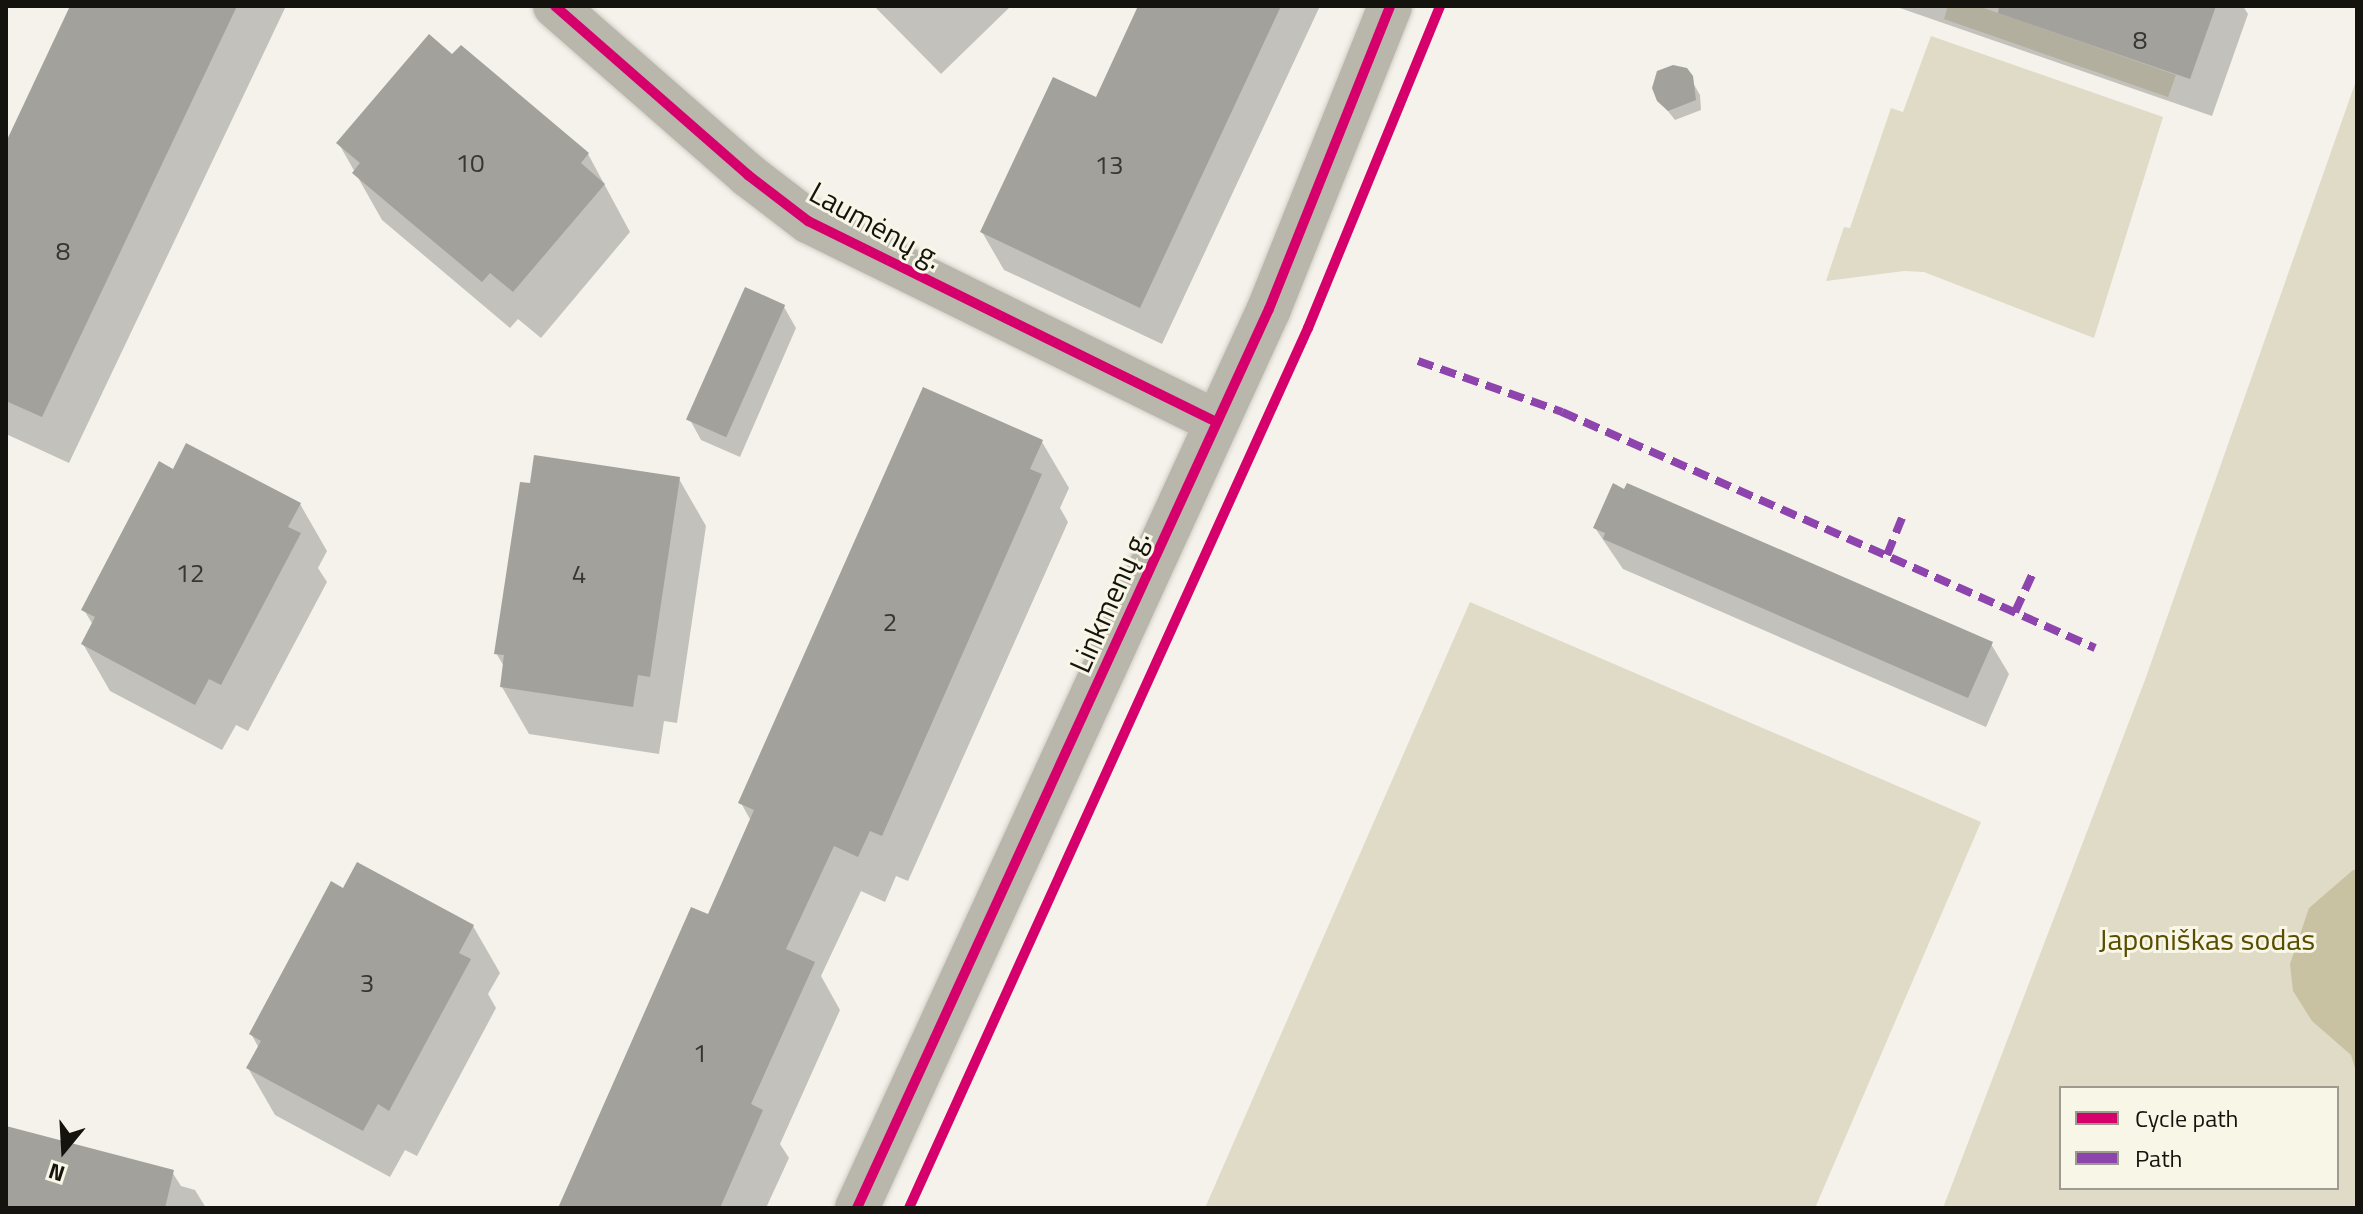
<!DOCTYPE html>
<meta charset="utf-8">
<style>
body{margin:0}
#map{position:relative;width:2363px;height:1214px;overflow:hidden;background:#f4f2ea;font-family:"Titillium Web",sans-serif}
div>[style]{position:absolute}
.green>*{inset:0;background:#dfdbc6}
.water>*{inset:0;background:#c8c2a3}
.shadow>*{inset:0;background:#0003}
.building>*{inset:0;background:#a2a19b;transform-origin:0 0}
.roads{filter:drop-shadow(0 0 2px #cfcdc8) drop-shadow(0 0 2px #cfcdc8)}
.minor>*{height:44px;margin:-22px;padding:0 22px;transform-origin:22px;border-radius:22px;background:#b9b6ac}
.quiet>*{height:8px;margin-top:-4px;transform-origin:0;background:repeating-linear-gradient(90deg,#8e44ad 0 16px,transparent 0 24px)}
.cycleway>*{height:10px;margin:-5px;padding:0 5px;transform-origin:5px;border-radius:5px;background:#d6006c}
span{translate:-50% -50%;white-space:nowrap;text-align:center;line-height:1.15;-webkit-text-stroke:6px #f8f6e6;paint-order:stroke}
.number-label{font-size:26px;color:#383631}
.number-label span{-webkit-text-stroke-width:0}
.street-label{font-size:30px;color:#14130e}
.park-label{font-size:30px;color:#594d00}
.frame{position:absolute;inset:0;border:8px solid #14130e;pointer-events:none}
.legend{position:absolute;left:2059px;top:1086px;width:280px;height:104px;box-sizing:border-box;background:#f8f6e6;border:2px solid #9d9b90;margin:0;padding:10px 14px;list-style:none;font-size:24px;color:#14130e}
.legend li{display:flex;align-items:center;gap:16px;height:40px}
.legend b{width:40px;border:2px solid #9d9b90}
.north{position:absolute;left:24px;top:1110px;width:80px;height:80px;-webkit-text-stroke:6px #f8f6e6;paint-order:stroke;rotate:198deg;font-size:22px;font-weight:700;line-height:32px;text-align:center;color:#14130e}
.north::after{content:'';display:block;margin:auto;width:28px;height:36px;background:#14130e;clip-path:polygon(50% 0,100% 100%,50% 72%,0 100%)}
</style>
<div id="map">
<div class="green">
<div style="clip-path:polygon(1948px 6px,1978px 6px,2176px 75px,2168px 97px,1944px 19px)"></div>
<div style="clip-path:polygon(1931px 36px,2163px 117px,2094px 338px,1924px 272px,1904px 271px,1826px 281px,1844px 227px,1850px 228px,1891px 108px,1903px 112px)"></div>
<div style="clip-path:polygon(evenodd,2357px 78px,2357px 1208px,1943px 1208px,2145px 680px,2357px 78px,2061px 1088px,2337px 1088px,2337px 1188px,2061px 1188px,2061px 1088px)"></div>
<div style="clip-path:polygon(1470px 602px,1981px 822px,1815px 1208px,1205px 1208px)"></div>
</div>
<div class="water">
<div style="clip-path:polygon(2353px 870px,2357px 870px,2357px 1075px,2351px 1055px,2312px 1021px,2293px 991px,2290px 964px,2309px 908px)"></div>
</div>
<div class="shadow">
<div style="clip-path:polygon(73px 6px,286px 6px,69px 463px,6px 434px,6px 146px)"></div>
<div style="clip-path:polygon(874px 6px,1011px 6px,941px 74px)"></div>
<div style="clip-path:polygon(1141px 6px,1320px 6px,1162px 344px,1004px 270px,982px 232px,1097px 100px)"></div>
<div style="clip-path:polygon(1894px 6px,2243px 6px,2248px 14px,2212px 116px)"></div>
<div style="clip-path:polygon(1685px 69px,1700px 95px,1701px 110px,1675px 120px,1655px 95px)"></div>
<div style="clip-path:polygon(339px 144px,588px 154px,630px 232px,541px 338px,518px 319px,510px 328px,382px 220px)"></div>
<div style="clip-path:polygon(784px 307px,796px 328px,740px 457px,701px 440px,689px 418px)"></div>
<div style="clip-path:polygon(1042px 442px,1069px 488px,1060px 508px,1068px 522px,908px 881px,896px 876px,885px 902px,861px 891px,821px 976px,840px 1010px,780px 1144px,789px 1158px,766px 1208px,560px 1208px,709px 917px,751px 821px,741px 803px)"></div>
<div style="clip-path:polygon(174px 471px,300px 504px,327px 551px,318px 568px,327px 582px,248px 731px,236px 725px,222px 750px,110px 691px,83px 644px,93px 625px,84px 610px)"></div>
<div style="clip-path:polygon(679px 479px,706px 526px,677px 723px,664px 721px,659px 754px,529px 734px,502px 687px,505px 668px,496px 653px)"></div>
<div style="clip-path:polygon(1595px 528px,1991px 644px,2009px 674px,1986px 727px,1623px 569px)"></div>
<div style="clip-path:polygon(343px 891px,473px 926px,500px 973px,488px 994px,496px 1008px,417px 1156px,405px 1150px,390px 1177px,275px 1115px,248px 1068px,259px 1048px,251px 1034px)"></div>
<div style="clip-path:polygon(6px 1138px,172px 1172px,181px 1186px,195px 1190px,206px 1208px,6px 1208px)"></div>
</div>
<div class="building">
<div style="clip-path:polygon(70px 6px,237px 6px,42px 417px,6px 401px,6px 142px)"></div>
<div style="clip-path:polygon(1138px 6px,1281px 6px,1140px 308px,980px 232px,1053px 77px,1096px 97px)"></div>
<div style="clip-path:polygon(1999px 6px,2216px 6px,2190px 79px,1998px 13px)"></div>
<div style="clip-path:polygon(429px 34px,452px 54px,461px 45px,589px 153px,581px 163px,605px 184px,513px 292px,490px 273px,482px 282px,409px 221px,352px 173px,360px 163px,336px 143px)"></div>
<div style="clip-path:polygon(1673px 65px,1687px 68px,1693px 76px,1696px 100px,1668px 111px,1657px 101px,1652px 88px,1657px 71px)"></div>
<div style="left:745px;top:287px;width:44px;height:145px;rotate:24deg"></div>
<div style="clip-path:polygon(923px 387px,1043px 440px,1030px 469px,1042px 474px,882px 836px,870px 831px,858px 857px,834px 846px,786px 949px,815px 962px,751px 1104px,763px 1110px,720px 1208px,558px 1208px,691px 907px,708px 914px,754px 810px,738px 803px)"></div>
<div style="clip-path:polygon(186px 443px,301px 503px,288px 527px,301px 533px,221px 685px,209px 679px,195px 705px,81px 644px,95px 617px,81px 610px,159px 461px,173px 469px)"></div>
<div style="clip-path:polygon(534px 455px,680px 477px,650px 677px,638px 675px,633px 707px,500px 687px,504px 655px,494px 654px,520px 482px,530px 483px)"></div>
<div style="clip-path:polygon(1613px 483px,1624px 489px,1627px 483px,1993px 642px,1968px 698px,1603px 539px,1605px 533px,1593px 528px)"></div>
<div style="clip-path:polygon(357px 862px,474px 925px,459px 953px,471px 959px,389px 1111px,378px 1104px,363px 1131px,246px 1068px,261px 1041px,249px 1034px,331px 881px,343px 888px)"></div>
<div style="clip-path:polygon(6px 1126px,174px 1170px,165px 1208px,6px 1208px)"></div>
</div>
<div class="roads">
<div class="minor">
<div style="left:555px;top:6px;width:257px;rotate:41.2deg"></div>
<div style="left:748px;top:175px;width:76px;rotate:37.5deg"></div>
<div style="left:808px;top:221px;width:455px;rotate:26.2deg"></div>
<div style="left:857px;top:1208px;width:989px;rotate:-65.38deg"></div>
<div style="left:1269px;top:309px;width:326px;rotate:-68.2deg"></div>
</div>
</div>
<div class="quiet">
<div style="left:1418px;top:361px;width:153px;rotate:19.5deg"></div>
<div style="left:1562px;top:412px;width:583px;rotate:23.88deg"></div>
<div style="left:1887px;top:555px;width:40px;rotate:-68deg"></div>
<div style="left:2015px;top:612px;width:41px;rotate:-65.3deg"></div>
</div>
<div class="cycleway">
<div style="left:555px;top:6px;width:257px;rotate:41.2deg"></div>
<div style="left:748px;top:175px;width:76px;rotate:37.5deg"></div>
<div style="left:808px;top:221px;width:455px;rotate:26.2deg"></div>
<div style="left:857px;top:1208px;width:989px;rotate:-65.38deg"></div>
<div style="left:1269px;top:309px;width:326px;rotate:-68.2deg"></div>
<div style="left:909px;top:1208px;width:966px;rotate:-65.61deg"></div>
<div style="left:1308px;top:328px;width:348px;rotate:-67.7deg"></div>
</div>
<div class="number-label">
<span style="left:2140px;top:40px">8</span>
<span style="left:470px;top:163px">10</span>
<span style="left:1109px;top:165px">13</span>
<span style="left:63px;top:251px">8</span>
<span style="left:190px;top:573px">12</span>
<span style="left:579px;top:574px">4</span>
<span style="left:890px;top:622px">2</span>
<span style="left:367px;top:983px">3</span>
<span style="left:700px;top:1053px">1</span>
</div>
<div class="street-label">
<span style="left:876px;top:225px;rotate:29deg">Laumėnų g.</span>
<span style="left:1109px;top:601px;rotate:-66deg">Linkmenų g.</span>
</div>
<div class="park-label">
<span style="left:2207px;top:939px">Japoniškas sodas</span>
</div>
<div class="frame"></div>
<ul class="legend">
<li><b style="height:10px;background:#d6006c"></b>Cycle path</li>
<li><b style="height:10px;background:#8e44ad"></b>Path</li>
</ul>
<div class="north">N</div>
</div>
